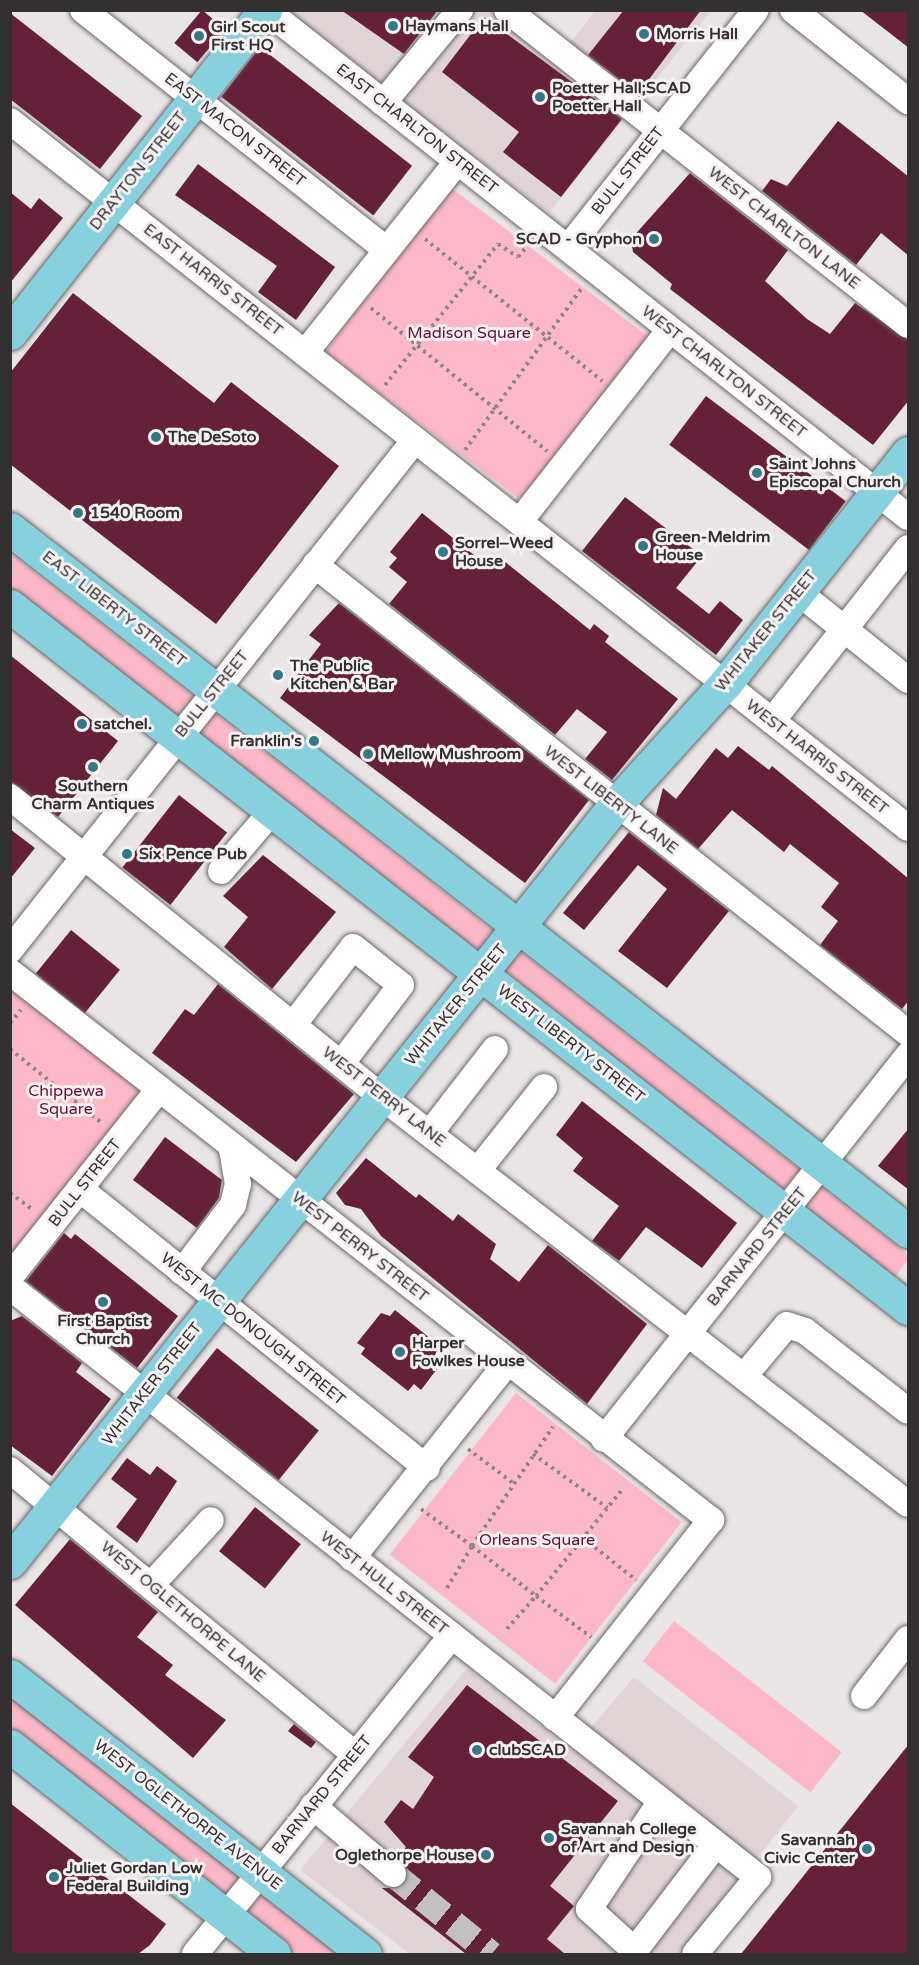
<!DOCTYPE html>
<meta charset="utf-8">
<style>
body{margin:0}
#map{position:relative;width:919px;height:1965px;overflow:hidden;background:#e9e4e5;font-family:"Varela Round",sans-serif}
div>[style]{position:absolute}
.built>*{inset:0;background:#e1d4d7}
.green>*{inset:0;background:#fcb8c9;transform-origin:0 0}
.building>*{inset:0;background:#652139;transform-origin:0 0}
.minor-tunnel>*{height:26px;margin-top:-13px;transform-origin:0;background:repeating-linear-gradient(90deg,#c4c0c1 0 26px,transparent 0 39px)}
.path>*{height:4px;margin-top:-2px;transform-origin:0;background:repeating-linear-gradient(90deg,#8c8889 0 3px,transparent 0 7.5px)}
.roads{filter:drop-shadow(0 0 2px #6a6667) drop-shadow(0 0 2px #6a6667)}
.minor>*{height:26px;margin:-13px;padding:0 13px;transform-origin:13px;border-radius:13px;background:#fff}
.major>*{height:33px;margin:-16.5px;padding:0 16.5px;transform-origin:16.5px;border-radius:16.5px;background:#87d1df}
.dots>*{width:16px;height:16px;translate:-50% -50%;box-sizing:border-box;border:3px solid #f6f1f2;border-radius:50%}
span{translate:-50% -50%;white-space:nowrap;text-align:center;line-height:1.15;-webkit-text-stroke:6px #f6f1f2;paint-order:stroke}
.poi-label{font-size:16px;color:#323031;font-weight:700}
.left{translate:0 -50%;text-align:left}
.right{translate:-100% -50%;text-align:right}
.street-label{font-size:16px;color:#323031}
.park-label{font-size:16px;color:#6b0a35}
.frame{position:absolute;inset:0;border:12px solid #323031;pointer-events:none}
</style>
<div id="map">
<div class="built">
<div style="clip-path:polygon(283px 11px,497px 11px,559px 57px,595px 11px,711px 11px,549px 213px)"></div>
<div style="clip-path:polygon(467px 1668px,572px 1750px,634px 1677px,798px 1806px,682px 1954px,410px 1954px,300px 1870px)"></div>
</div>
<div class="green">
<div style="left:450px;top:187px;width:249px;height:207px;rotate:37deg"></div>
<div style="left:10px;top:553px;width:1143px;height:31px;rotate:38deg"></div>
<div style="clip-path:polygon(11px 984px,144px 1091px,11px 1258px)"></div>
<div style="left:516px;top:1393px;width:210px;height:205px;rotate:38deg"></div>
<div style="left:674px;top:1621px;width:213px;height:51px;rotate:38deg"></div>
<div style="clip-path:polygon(10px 1673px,364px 1954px,287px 1954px,11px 1741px)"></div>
</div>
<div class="building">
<div style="left:202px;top:10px;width:30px;height:43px;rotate:40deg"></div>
<div style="clip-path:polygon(341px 10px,438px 10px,404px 54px)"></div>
<div style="clip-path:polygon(624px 10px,701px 10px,638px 94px,588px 55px)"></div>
<div style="clip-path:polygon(860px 10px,909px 10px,909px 48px)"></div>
<div style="clip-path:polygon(10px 13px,142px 116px,100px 169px,10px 99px)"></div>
<div style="clip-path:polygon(484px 17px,622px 119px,561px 197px,503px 152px,519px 132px,442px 72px)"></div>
<div style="left:260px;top:47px;width:193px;height:63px;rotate:38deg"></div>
<div style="clip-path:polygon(838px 121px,909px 177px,909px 256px,881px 233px,856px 265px,762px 191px,771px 179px,787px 186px)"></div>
<div style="clip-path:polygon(198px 164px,335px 267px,296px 320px,258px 292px,277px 266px,175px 195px)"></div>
<div style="clip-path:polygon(690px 173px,788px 250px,765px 281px,807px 319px,830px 334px,855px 303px,909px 340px,909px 400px,873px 445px,670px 289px,672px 284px,633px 252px,631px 239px)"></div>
<div style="clip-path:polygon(10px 192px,31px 209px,39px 198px,63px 218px,10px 283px)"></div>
<div style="clip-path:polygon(73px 293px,214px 403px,231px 382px,339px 466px,216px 624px,10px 464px,10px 373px)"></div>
<div style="left:706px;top:396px;width:175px;height:61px;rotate:37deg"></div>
<div style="clip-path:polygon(625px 497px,702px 556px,676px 588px,709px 614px,720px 601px,743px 620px,716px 655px,582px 551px)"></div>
<div style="clip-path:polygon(422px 513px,490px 568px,499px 557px,590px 630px,594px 624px,609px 636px,605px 642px,678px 699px,612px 780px,585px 759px,607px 732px,577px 709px,555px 735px,389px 604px,407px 582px,389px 567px,397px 558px,390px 552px)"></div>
<div style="clip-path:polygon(339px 603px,589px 800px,525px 883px,280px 698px,321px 644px,309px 635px)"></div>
<div style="clip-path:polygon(10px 655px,118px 741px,58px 817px,10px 781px)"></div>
<div style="clip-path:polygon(738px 746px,769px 770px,772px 766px,909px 879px,909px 1000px,902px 1009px,820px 945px,838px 921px,821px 907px,839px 883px,790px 844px,784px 852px,732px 810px,698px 849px,656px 815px,663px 788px,676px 799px,716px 748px,728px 758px)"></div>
<div style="left:179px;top:795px;width:61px;height:92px;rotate:38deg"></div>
<div style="clip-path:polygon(10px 829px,35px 848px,10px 879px)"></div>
<div style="clip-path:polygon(629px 832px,729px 911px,667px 988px,618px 951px,667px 889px,638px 865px,584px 930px,563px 913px)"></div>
<div style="clip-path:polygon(263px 855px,336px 912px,272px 989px,224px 947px,248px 917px,223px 896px)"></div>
<div style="left:71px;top:930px;width:63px;height:56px;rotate:39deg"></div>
<div style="clip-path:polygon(218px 984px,354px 1094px,296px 1162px,152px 1053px,185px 1009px,194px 1015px)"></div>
<div style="clip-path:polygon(582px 1101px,737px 1223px,702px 1268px,646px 1227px,619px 1261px,592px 1241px,619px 1206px,573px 1171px,583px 1158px,556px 1135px)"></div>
<div style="clip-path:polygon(909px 1128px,909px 1190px,878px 1166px)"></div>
<div style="clip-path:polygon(165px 1137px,222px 1180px,219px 1198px,197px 1228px,133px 1180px)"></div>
<div style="clip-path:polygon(366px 1158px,416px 1198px,419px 1194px,453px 1221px,458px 1214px,496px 1244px,490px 1259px,519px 1282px,548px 1245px,647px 1324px,587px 1404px,381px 1236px,361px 1209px,345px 1205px,336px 1193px)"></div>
<div style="clip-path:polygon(64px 1233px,71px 1239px,75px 1234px,178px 1316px,137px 1368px,26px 1281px)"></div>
<div style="clip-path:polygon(395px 1310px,441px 1347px,435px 1355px,443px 1361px,421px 1390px,414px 1384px,408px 1391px,361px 1354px,365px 1348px,357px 1343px,381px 1313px,390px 1316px)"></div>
<div style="clip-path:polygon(22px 1316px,82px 1363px,76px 1372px,111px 1399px,52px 1476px,10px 1445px,10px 1321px)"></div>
<div style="left:217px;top:1348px;width:131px;height:64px;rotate:39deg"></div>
<div style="clip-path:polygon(127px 1458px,150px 1475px,157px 1466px,177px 1481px,137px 1543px,116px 1527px,137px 1499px,111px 1479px)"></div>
<div style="left:255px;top:1507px;width:59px;height:57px;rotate:39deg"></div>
<div style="clip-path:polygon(70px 1539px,158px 1612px,137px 1637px,173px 1665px,165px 1675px,226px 1720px,193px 1758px,15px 1605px)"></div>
<div style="clip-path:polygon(467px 1685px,618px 1801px,550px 1886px,574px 1906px,547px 1939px,565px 1954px,466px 1954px,382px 1888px,399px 1888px,408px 1876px,397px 1858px,406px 1847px,384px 1822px,401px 1800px,413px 1809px,434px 1777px,408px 1757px)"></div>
<div style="clip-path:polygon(294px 1724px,316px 1742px,311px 1748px,288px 1731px)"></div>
<div style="clip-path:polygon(909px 1744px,909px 1954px,741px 1954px)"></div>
<div style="clip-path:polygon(10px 1803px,166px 1924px,150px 1945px,138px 1954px,10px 1954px)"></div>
</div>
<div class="minor-tunnel">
<div style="left:393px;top:1874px;width:127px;rotate:39.2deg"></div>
</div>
<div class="path">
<div style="left:425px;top:239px;width:227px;rotate:38.7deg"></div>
<div style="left:371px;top:308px;width:227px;rotate:39.1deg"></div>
<div style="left:385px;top:385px;width:181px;rotate:-51.3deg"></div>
<div style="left:498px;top:244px;width:24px;rotate:33deg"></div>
<div style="left:518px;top:257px;width:16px;rotate:-50deg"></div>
<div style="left:465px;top:450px;width:200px;rotate:-54.2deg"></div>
<div style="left:10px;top:1023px;width:17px;rotate:-50deg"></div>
<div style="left:10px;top:1049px;width:119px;rotate:38.9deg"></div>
<div style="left:10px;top:1193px;width:29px;rotate:36deg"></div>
<div style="left:468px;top:1449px;width:56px;rotate:37.1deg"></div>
<div style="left:533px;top:1454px;width:92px;rotate:35.8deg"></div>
<div style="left:621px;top:1491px;width:60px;rotate:129deg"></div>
<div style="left:583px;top:1538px;width:68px;rotate:38.4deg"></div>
<div style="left:421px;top:1509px;width:63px;rotate:36deg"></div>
<div style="left:472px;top:1546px;width:144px;rotate:-55.8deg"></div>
<div style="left:447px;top:1588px;width:49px;rotate:-59.2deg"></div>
<div style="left:472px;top:1546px;width:81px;rotate:38deg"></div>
<div style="left:536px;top:1596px;width:75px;rotate:-51deg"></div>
<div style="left:507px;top:1629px;width:44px;rotate:-48.7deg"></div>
<div style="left:536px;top:1596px;width:69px;rotate:36.7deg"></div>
</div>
<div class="roads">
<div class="minor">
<div style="left:83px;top:10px;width:387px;rotate:38.3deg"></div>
<div style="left:266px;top:10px;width:818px;rotate:38.3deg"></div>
<div style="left:507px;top:10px;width:510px;rotate:38.15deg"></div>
<div style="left:793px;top:10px;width:147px;rotate:38.4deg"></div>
<div style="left:383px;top:103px;width:121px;rotate:-50.4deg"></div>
<div style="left:10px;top:121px;width:1143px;rotate:38.21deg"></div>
<div style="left:568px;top:248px;width:303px;rotate:-51.7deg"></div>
<div style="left:305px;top:353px;width:244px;rotate:-51.5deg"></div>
<div style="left:520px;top:521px;width:243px;rotate:-51.9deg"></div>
<div style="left:315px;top:565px;width:755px;rotate:38.28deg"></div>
<div style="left:798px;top:592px;width:141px;rotate:38.7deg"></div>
<div style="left:772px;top:721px;width:220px;rotate:-51.8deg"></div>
<div style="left:10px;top:797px;width:478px;rotate:38.9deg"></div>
<div style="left:382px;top:1097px;width:665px;rotate:37.73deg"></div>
<div style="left:221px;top:871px;width:80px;rotate:-49.6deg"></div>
<div style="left:10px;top:950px;width:651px;rotate:-51.55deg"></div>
<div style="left:10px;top:972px;width:890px;rotate:38.02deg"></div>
<div style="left:711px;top:1520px;width:252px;rotate:128.2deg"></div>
<div style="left:293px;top:1025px;width:98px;rotate:-52.4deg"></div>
<div style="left:353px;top:947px;width:61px;rotate:38.4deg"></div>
<div style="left:401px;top:985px;width:99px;rotate:127.2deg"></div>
<div style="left:430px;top:1133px;width:106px;rotate:-52.3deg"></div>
<div style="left:478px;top:1170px;width:106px;rotate:-51.5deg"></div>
<div style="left:80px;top:1189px;width:445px;rotate:38.8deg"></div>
<div style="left:182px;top:1272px;width:84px;rotate:-52.7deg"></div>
<div style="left:233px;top:1205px;width:22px;rotate:-77deg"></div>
<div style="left:238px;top:1184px;width:39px;rotate:-100deg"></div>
<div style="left:10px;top:1277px;width:240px;rotate:-51.6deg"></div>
<div style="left:10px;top:1287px;width:953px;rotate:38.27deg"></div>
<div style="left:758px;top:1877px;width:99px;rotate:129.3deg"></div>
<div style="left:745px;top:1375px;width:65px;rotate:-50deg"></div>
<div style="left:787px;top:1325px;width:19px;rotate:18deg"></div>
<div style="left:805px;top:1331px;width:130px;rotate:37.8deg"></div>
<div style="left:604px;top:1439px;width:490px;rotate:-51.6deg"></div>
<div style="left:10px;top:1470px;width:446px;rotate:39.5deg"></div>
<div style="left:352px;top:1558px;width:249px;rotate:-51.5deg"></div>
<div style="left:151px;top:1585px;width:88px;rotate:-47.3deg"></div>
<div style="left:864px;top:1696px;width:72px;rotate:-52.3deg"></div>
<div style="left:313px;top:1806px;width:105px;rotate:40.4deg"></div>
<div style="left:634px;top:1950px;width:61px;rotate:-137.7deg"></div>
<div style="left:589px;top:1909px;width:130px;rotate:-56.3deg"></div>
<div style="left:195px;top:1954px;width:409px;rotate:-51.1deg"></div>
<div style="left:632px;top:1954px;width:138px;rotate:-52.6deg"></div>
</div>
<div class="major">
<div style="left:10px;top:333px;width:412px;rotate:-51.7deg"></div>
<div style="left:10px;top:529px;width:1140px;rotate:38.02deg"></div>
<div style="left:10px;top:606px;width:1140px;rotate:38.02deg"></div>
<div style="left:10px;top:1562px;width:970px;rotate:-51.36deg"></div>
<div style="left:616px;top:804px;width:162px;rotate:-47.8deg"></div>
<div style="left:725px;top:684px;width:295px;rotate:-51.6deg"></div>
<div style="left:10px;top:1676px;width:451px;rotate:38.1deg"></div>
<div style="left:10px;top:1746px;width:336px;rotate:38.2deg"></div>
</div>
</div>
<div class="dots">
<div style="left:393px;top:26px;background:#327885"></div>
<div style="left:644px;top:34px;background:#327885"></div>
<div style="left:199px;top:36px;background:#327885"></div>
<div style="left:540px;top:97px;background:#327885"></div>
<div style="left:654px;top:239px;background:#327885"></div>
<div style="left:156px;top:437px;background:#327885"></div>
<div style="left:757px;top:473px;background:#327885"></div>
<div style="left:78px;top:513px;background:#327885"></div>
<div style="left:643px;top:546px;background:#327885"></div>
<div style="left:443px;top:552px;background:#327885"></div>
<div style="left:278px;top:675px;background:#327885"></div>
<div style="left:82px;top:724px;background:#327885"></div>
<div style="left:314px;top:741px;background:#327885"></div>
<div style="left:368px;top:754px;background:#327885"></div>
<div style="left:93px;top:767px;background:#327885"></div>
<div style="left:127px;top:854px;background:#327885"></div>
<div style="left:103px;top:1302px;background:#327885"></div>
<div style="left:400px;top:1352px;background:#327885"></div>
<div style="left:477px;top:1750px;background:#327885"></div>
<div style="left:549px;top:1838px;background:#327885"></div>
<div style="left:867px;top:1849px;background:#327885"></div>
<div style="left:486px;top:1855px;background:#327885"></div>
<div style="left:54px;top:1877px;background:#327885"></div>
</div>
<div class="poi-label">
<span class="left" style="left:405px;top:26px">Haymans Hall</span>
<span class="left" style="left:211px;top:36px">Girl Scout<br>First HQ</span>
<span class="left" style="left:656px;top:34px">Morris Hall</span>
<span class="left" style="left:552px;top:97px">Poetter Hall;SCAD<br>Poetter Hall</span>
<span class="right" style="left:642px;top:239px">SCAD - Gryphon</span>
<span class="left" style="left:168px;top:437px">The DeSoto</span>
<span class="left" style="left:769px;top:473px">Saint Johns<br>Episcopal Church</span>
<span class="left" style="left:90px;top:513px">1540 Room</span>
<span class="left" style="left:655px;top:546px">Green-Meldrim<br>House</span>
<span class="left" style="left:455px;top:552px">Sorrel–Weed<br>House</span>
<span class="left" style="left:290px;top:675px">The Public<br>Kitchen &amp; Bar</span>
<span class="left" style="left:94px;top:724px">satchel.</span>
<span class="right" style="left:302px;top:741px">Franklin's</span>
<span class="left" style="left:380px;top:754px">Mellow Mushroom</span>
<span style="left:93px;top:795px">Southern<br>Charm Antiques</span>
<span class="left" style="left:139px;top:854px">Six Pence Pub</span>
<span style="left:103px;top:1330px">First Baptist<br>Church</span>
<span class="left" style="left:412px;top:1352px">Harper<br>Fowlkes House</span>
<span class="left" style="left:489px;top:1750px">clubSCAD</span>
<span class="left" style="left:561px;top:1838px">Savannah College<br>of Art and Design</span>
<span class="right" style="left:855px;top:1849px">Savannah<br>Civic Center</span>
<span class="right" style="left:474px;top:1855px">Oglethorpe House</span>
<span class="left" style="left:66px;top:1877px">Juliet Gordan Low<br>Federal Building</span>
</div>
<div class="street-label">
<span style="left:417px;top:129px;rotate:38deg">EAST CHARLTON STREET</span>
<span style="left:235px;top:130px;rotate:38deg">EAST MACON STREET</span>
<span style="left:138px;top:171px;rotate:-52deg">DRAYTON STREET</span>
<span style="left:628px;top:171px;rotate:-52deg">BULL STREET</span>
<span style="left:784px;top:228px;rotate:38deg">WEST CHARLTON LANE</span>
<span style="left:213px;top:280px;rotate:38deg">EAST HARRIS STREET</span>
<span style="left:724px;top:372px;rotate:38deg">WEST CHARLTON STREET</span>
<span style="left:114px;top:609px;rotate:38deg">EAST LIBERTY STREET</span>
<span style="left:766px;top:631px;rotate:-51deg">WHITAKER STREET</span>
<span style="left:212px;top:694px;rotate:-51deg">BULL STREET</span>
<span style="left:817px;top:757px;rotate:38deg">WEST HARRIS STREET</span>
<span style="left:611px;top:800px;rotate:38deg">WEST LIBERTY LANE</span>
<span style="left:456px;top:1005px;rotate:-51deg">WHITAKER STREET</span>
<span style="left:571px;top:1044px;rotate:38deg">WEST LIBERTY STREET</span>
<span style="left:384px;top:1097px;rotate:38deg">WEST PERRY LANE</span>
<span style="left:85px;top:1183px;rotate:-52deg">BULL STREET</span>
<span style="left:360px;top:1247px;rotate:38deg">WEST PERRY STREET</span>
<span style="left:757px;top:1247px;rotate:-51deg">BARNARD STREET</span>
<span style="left:253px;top:1329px;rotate:39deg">WEST MC DONOUGH STREET</span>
<span style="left:152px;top:1384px;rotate:-52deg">WHITAKER STREET</span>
<span style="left:384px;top:1583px;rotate:38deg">WEST HULL STREET</span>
<span style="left:183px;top:1612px;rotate:40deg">WEST OGLETHORPE LANE</span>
<span style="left:322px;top:1795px;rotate:-51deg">BARNARD STREET</span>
<span style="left:188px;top:1815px;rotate:38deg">WEST OGLETHORPE AVENUE</span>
</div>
<div class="park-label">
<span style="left:469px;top:333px">Madison Square</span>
<span style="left:66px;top:1100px">Chippewa<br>Square</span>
<span style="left:537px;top:1540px">Orleans Square</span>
</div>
<div class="frame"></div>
</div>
